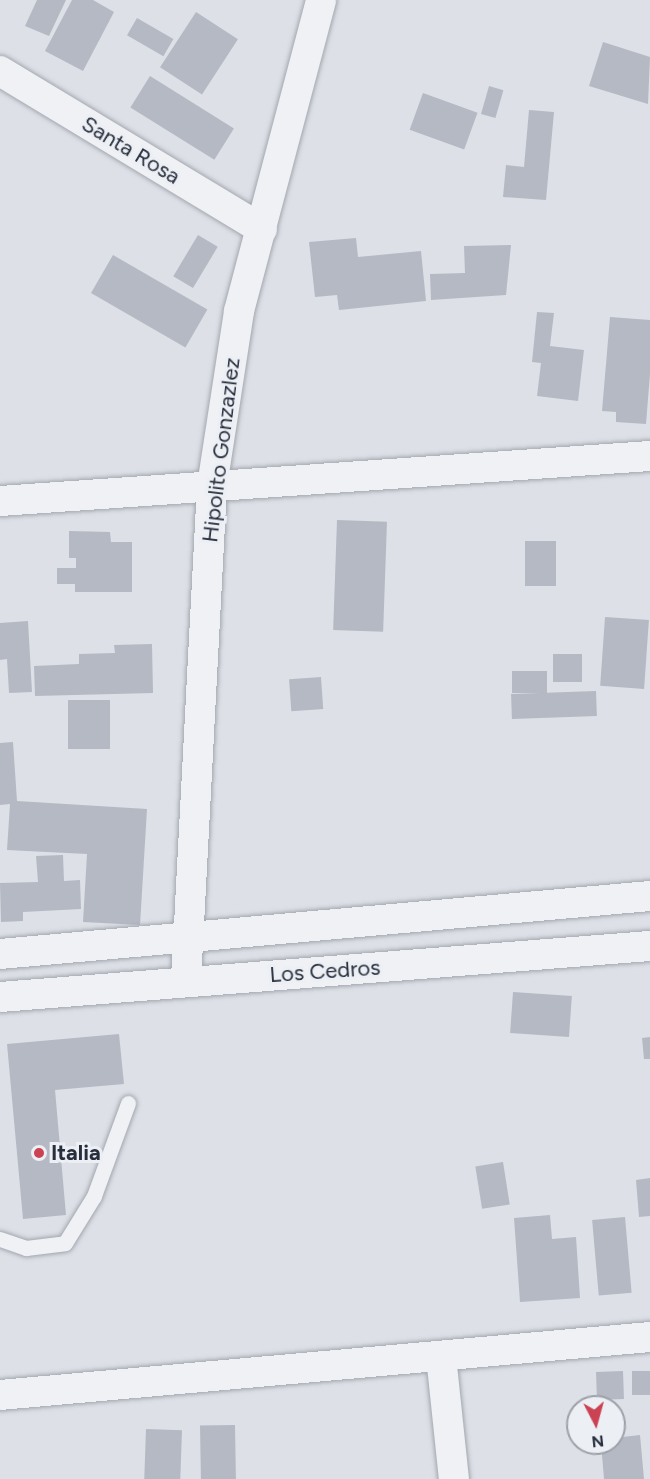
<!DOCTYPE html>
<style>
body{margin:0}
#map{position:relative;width:650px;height:1479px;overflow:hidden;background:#dde0e6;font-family:Figtree,sans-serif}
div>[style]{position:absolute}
.building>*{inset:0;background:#b4b9c3;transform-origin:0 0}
.roads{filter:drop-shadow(0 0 2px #a3a7b0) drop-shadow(0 0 2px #a3a7b0)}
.service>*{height:15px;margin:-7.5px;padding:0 7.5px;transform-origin:7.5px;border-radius:7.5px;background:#eff1f5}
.minor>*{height:30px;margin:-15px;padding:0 15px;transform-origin:15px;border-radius:15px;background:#eff1f5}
.dots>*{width:16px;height:16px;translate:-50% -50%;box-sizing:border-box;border:3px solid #eceff4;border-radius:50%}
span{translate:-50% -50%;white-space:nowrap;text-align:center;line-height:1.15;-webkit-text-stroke:6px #eceff4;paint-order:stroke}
.street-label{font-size:22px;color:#272e3c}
.poi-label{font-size:22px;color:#272e3c;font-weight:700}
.left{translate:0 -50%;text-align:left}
.north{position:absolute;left:566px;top:1395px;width:60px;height:60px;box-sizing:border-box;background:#eceff4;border:2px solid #9da2aa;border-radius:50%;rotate:174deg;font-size:16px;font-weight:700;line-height:24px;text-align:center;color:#272e3c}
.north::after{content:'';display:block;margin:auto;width:21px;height:27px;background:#cb4253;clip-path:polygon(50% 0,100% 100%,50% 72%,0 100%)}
</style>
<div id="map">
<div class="building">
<div style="clip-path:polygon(37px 0,66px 0,49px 36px,25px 26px)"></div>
<div style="clip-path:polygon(72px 0,93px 0,114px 12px,83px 71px,45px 51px)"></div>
<div style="left:196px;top:12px;width:50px;height:66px;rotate:33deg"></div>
<div style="left:137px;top:18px;width:42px;height:20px;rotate:30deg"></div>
<div style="clip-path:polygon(603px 42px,650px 57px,648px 104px,589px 86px)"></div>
<div style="left:150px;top:76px;width:99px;height:37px;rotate:32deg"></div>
<div style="left:489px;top:86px;width:15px;height:29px;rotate:16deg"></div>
<div style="left:423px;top:93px;width:58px;height:39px;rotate:20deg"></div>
<div style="clip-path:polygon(529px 110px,554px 112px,546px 200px,503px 197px,506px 165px,524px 167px)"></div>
<div style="left:198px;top:235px;width:23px;height:48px;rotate:31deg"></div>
<div style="clip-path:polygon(356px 238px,358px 257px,421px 251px,426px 301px,339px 310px,337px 295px,315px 297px,309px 242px)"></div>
<div style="clip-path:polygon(511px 245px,506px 295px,431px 300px,430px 274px,465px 273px,464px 246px)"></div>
<div style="left:113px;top:255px;width:109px;height:44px;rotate:30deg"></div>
<div style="clip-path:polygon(537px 312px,554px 313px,550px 346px,584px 350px,578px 401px,537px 396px,541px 363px,532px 362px)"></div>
<div style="clip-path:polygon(610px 317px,650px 320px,650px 374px,646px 424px,616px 422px,616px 412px,602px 411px)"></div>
<div style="left:337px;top:520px;width:50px;height:110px;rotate:2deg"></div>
<div style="clip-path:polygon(69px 531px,110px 532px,111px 542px,132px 542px,132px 592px,75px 592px,75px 584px,57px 584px,57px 568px,76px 568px,76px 558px,69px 558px)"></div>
<div style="left:525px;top:541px;width:31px;height:45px"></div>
<div style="left:605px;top:617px;width:44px;height:69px;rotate:4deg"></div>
<div style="clip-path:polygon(28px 621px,32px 692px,9px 693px,7px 659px,0 660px,0 623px)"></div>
<div style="clip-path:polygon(152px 644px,153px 693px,35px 696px,34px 666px,79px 664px,79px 654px,115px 653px,114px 645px)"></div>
<div style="left:582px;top:654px;width:28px;height:29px;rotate:90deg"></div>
<div style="left:512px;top:671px;width:35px;height:22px"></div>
<div style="left:321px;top:677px;width:32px;height:32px;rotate:86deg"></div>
<div style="left:596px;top:691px;width:25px;height:85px;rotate:88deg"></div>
<div style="left:68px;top:700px;width:42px;height:49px"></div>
<div style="clip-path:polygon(13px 742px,17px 801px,147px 809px,140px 925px,83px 922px,87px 854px,7px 850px,10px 804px,0 805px,0 743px)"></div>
<div style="clip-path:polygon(63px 855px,64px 881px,80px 880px,81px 909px,23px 912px,23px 921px,1px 922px,0 883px,38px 882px,36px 856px)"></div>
<div style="left:513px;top:992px;width:59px;height:41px;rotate:4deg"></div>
<div style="clip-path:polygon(119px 1034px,124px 1084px,55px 1090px,66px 1215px,23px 1219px,7px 1044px)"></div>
<div style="clip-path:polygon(650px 1037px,650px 1059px,644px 1059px,642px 1038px)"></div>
<div style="left:503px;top:1162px;width:43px;height:28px;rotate:81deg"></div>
<div style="clip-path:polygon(650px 1178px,650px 1216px,639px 1217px,636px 1180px)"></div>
<div style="clip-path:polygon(550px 1215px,552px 1239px,576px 1237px,580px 1298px,520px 1302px,514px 1218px)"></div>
<div style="left:625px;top:1217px;width:76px;height:33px;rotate:85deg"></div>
<div style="left:623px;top:1371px;width:28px;height:27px;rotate:88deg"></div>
<div style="left:632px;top:1371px;width:18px;height:24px"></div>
<div style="left:235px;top:1425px;width:54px;height:35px;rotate:89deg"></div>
<div style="left:146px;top:1429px;width:36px;height:50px;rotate:2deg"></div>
<div style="clip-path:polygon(640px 1435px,644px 1479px,604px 1479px,601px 1443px,614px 1443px,614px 1438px)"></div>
</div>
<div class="roads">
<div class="service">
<div style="left:0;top:1239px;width:28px;rotate:19deg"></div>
<div style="left:26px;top:1248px;width:39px;rotate:-7deg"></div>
<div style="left:65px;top:1243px;width:55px;rotate:-58.3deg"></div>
<div style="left:94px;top:1196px;width:99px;rotate:-69.9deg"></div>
</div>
<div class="minor">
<div style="left:0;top:71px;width:306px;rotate:31.1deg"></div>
<div style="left:0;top:501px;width:652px;rotate:-3.96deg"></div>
<div style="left:0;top:954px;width:653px;rotate:-5.1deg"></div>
<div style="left:186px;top:982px;width:497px;rotate:-87deg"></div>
<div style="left:212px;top:486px;width:177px;rotate:-81.2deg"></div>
<div style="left:239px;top:311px;width:322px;rotate:-75.2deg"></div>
<div style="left:0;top:997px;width:652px;rotate:-4.49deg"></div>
<div style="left:441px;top:1356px;width:124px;rotate:84deg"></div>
<div style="left:0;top:1395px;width:653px;rotate:-5.1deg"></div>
</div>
</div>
<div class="dots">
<div style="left:39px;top:1153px;background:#cb4253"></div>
</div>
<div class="street-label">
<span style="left:131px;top:150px;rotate:31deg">Santa Rosa</span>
<span style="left:221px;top:450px;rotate:-83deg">Hipolito Gonzazlez</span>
<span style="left:325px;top:971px;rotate:-4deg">Los Cedros</span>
</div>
<div class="poi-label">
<span class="left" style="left:51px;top:1153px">Italia</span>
</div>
<div class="north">N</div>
</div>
